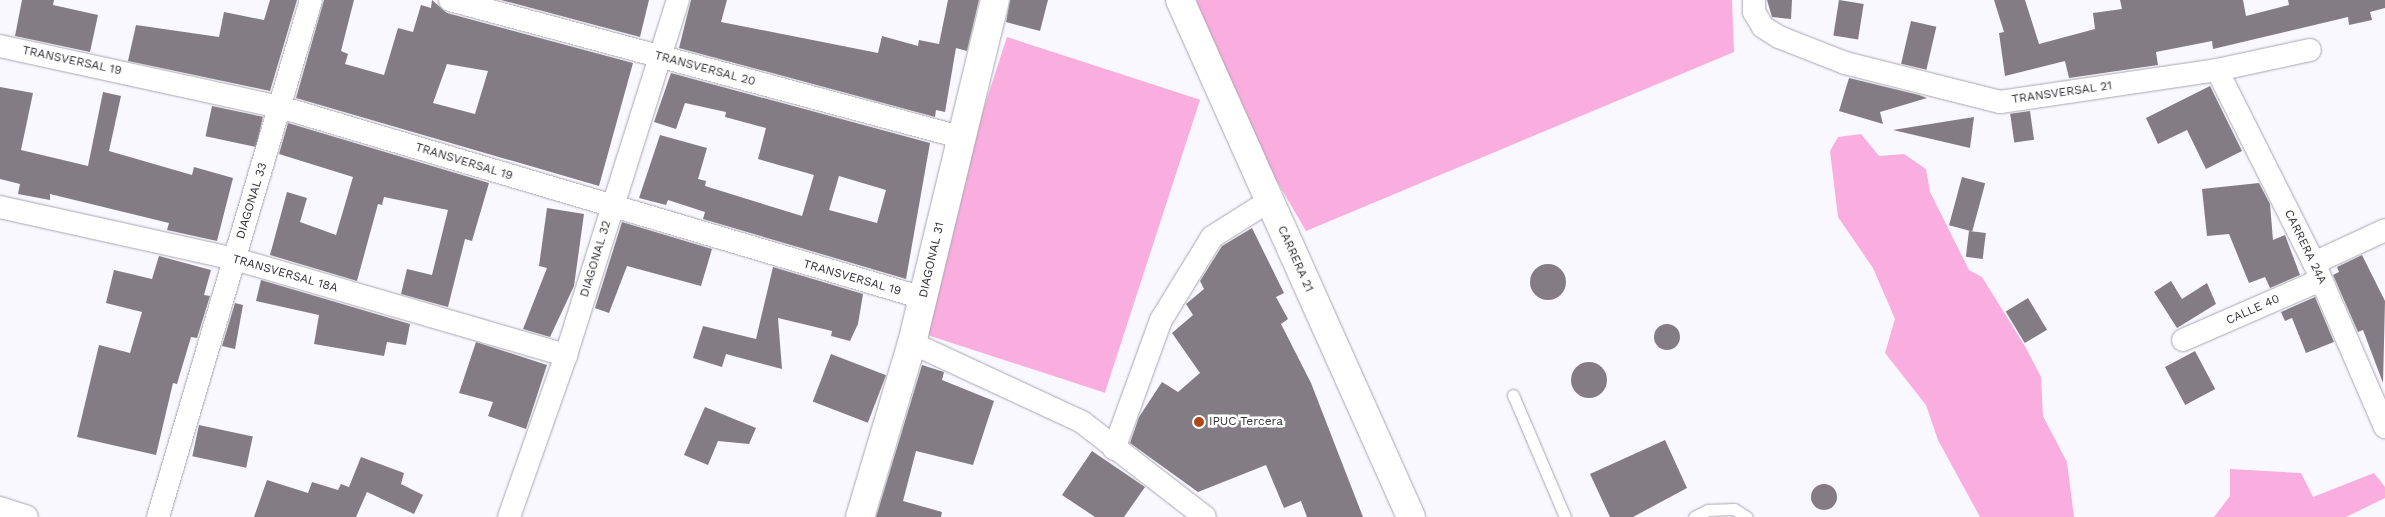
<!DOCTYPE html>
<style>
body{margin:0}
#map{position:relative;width:2385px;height:517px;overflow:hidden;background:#f9f7ff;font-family:"Work Sans",sans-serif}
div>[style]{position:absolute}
.green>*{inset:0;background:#faaddf;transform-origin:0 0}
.building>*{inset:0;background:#837c84;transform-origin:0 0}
.round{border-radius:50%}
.roads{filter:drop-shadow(0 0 1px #a9a6af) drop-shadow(0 0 1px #a9a6af)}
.lane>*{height:11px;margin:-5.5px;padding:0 5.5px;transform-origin:5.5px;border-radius:5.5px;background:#fff}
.street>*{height:22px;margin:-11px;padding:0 11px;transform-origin:11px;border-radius:11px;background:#fff}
.secondary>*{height:28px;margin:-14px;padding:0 14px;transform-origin:14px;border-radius:14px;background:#fff}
.dots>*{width:14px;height:14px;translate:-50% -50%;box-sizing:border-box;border:2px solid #fff;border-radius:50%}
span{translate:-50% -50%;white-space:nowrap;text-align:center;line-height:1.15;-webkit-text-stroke:5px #fff;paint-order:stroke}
.street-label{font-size:12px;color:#323135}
.poi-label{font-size:12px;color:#323135}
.left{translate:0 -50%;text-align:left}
</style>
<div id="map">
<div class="green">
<div style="clip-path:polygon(1196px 0,1732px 0,1734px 52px,1306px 231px,1260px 152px)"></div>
<div style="left:1007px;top:37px;width:203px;height:308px;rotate:18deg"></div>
<div style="clip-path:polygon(1861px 134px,1879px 156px,1904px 154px,1926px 169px,1930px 192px,1969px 270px,1982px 277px,2026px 348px,2041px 377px,2043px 416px,2067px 462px,2074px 517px,1980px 517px,1938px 440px,1926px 405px,1885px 353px,1895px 319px,1873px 268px,1838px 217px,1830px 151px,1838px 137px)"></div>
<div style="clip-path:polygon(2230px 469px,2301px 473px,2313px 497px,2374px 473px,2385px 487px,2385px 498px,2346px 517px,2214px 517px,2230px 496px)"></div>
</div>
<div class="building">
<div style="clip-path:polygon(22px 0,54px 0,53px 5px,98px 15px,90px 52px,15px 36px)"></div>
<div style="clip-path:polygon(270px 0,297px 0,270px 91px,128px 61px,136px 25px,219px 37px,224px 12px,264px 20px)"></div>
<div style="clip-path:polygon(evenodd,324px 0,354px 0,341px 51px,348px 54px,345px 64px,384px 75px,398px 28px,413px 32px,421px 5px,431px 8px,432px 0,447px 13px,633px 63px,599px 186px,296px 98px,324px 0,447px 64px,488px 71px,475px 114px,433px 103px,447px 64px)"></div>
<div style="clip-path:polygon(501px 0,649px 0,640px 37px)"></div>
<div style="clip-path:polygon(691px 0,727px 0,721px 22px,878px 53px,882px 36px,918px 46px,919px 40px,939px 44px,948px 0,979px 0,967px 51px,956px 48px,945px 112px,936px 110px,935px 117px,679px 48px)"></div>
<div style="clip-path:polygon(1010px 0,1048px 0,1040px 31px,1006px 22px)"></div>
<div style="clip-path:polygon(1767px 0,1792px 0,1791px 19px,1772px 17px)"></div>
<div style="left:1839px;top:0;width:25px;height:36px;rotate:9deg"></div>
<div style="clip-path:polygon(1994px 0,2025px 0,2039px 44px,2095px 29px,2093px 13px,2122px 9px,2120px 0,2243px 0,2246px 16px,2289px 5px,2288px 0,2385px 0,2385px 8px,2370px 12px,2372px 20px,2349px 25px,2348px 17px,2213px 49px,2212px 41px,2156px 52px,2158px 65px,2069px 78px,2065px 61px,2005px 76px,1999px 33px,2004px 32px)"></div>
<div style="left:1911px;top:21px;width:26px;height:44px;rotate:13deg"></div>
<div style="clip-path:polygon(evenodd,671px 73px,930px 143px,906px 279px,703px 219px,705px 212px,668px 200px,666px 205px,639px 198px,660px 135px,707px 148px,698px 179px,706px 181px,705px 186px,802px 216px,814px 175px,758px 159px,766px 128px,725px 117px,726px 112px,685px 103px,676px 129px,654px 122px,671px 73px,839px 176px,886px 190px,877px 223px,829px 210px,839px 176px)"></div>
<div style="clip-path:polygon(1849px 78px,1919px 95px,1927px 98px,1880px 112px,1883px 124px,1839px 111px)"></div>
<div style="clip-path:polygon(2210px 86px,2242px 151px,2206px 169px,2187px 130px,2158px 144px,2146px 118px)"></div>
<div style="clip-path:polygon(0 87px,33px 93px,21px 150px,88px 166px,103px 92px,121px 96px,109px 151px,192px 175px,194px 167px,233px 178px,217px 241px,167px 230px,169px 223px,50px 194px,50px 200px,18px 194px,20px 184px,0 179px)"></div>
<div style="left:212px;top:106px;width:52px;height:31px;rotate:12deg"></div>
<div style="left:2030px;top:111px;width:29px;height:20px;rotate:82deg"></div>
<div style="clip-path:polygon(1974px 117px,1970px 148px,1893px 130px)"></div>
<div style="clip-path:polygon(288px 123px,489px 183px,472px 241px,465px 239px,448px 307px,401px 294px,407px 269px,432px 275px,448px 210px,384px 197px,382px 205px,378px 204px,357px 281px,270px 255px,287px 192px,307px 198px,300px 222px,336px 235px,353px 177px,279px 154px)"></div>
<div style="left:1962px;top:177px;width:24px;height:50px;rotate:15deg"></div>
<div style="clip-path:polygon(2259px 183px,2270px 204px,2273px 240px,2285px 235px,2300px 275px,2270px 288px,2265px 277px,2249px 283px,2229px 234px,2207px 236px,2202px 189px)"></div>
<div style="clip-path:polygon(547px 208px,584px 214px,574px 286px,550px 337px,523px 329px,547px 268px,539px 266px)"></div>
<div style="clip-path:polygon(622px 222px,712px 249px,701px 286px,627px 266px,609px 313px,595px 308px)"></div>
<div style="clip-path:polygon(1252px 228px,1284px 293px,1276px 297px,1288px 319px,1281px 324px,1311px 383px,1363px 517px,1307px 517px,1301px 501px,1284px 508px,1266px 465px,1198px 492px,1130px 443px,1139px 417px,1162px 382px,1178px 392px,1200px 373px,1172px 333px,1193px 315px,1186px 304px,1204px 289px,1200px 281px,1222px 246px)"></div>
<div style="left:1969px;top:231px;width:17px;height:26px;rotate:7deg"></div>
<div style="clip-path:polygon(2362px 255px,2385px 301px,2383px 383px,2363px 330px,2358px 332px,2333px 275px,2339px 272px,2337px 267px)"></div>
<div style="clip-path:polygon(159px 256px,211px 270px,204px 295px,210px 296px,197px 338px,191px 337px,177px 384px,173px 383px,156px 455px,77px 437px,99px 345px,130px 353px,142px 312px,106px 303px,114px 270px,152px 279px)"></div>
<div class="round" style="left:1530px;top:264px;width:36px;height:36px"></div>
<div style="clip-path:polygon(773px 267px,863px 294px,858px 324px,850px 341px,831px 336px,832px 331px,778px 318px,782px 369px,726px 354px,722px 367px,693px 358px,703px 326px,756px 339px)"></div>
<div style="clip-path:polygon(261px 280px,410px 324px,406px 345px,387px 342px,384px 356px,314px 344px,319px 315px,256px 301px)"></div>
<div style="clip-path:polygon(2171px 281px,2182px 299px,2207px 283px,2216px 304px,2177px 328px,2154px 292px)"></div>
<div style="clip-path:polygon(2315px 297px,2334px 342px,2306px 353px,2292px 318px,2285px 321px,2281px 312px)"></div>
<div style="left:2028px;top:298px;width:37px;height:26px;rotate:59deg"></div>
<div style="clip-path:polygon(235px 303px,243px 305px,235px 349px,222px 346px)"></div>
<div class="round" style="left:1654px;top:324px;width:26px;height:26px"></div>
<div style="clip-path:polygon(476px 342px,547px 365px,526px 429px,488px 416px,493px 402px,459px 393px)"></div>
<div style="left:2195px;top:351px;width:43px;height:34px;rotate:62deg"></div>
<div style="left:831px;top:354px;width:59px;height:51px;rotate:21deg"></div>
<div class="round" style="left:1571px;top:362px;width:36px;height:36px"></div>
<div style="clip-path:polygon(922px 365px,944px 372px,942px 380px,994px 401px,973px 465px,916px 451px,903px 501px,942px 512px,941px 517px,876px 517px)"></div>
<div style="clip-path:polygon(705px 407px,756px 428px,749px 444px,718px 441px,708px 465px,684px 455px)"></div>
<div style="left:199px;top:425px;width:55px;height:32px;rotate:12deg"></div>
<div style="clip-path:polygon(1665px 440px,1687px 488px,1633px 517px,1610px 517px,1590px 474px)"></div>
<div style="clip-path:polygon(1092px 451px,1145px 487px,1124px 517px,1095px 517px,1062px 495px)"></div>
<div style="clip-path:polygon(361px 457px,404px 473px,401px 484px,423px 495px,414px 514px,367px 492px,356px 517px,254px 517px,267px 480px,308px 493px,312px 482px,338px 490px,341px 484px,349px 487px)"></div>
<div class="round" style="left:1811px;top:484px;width:26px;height:26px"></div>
</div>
<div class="roads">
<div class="lane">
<div style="left:1513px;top:395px;width:133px;rotate:66.9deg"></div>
<div style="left:1694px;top:517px;width:16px;rotate:-27deg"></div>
<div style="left:1708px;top:510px;width:26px;rotate:-2deg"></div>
<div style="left:1734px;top:509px;width:15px;rotate:32deg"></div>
</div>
<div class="street">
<div style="left:450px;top:0;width:528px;rotate:15.04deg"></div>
<div style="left:1754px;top:0;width:12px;rotate:90deg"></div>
<div style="left:1754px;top:12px;width:17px;rotate:59deg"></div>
<div style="left:1763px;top:27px;width:19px;rotate:32deg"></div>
<div style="left:1779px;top:37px;width:71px;rotate:21.5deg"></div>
<div style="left:1845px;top:63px;width:160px;rotate:14.1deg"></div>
<div style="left:2000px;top:102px;width:219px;rotate:-8.4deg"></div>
<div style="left:2217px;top:70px;width:95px;rotate:-12.1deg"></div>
<div style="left:0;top:46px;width:287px;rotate:12.3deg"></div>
<div style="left:280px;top:107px;width:671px;rotate:16.54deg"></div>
<div style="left:2217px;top:70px;width:216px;rotate:63.3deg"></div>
<div style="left:2314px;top:263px;width:179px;rotate:66.6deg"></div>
<div style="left:0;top:207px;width:241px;rotate:12.5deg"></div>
<div style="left:235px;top:259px;width:345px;rotate:16.2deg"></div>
<div style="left:2314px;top:263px;width:78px;rotate:-24.9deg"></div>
<div style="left:2183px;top:340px;width:141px;rotate:-23.5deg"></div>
<div style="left:2312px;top:284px;width:11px;rotate:-45deg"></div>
<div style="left:912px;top:343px;width:187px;rotate:24.9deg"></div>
<div style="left:1082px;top:422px;width:155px;rotate:37.7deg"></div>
<div style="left:1114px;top:449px;width:137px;rotate:-70deg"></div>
<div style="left:1161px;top:320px;width:97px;rotate:-58.4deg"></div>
<div style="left:1212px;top:237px;width:67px;rotate:-32.3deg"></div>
<div style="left:0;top:508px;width:28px;rotate:18deg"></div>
<div style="left:158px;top:517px;width:539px;rotate:-73.51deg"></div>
<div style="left:509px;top:517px;width:172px;rotate:-70.6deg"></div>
<div style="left:566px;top:355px;width:372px;rotate:-72.5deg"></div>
</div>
<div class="secondary">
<div style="left:1180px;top:0;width:566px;rotate:65.92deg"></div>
<div style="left:860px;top:517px;width:182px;rotate:-73.4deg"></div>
<div style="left:912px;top:343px;width:353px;rotate:-76.4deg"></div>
</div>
</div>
<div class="dots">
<div style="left:1199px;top:422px;background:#ad4818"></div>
</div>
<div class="street-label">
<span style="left:72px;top:61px;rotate:12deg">TRANSVERSAL 19</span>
<span style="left:705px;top:69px;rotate:15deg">TRANSVERSAL 20</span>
<span style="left:2062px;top:93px;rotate:-8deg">TRANSVERSAL 21</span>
<span style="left:464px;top:162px;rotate:17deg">TRANSVERSAL 19</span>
<span style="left:252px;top:201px;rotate:-73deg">DIAGONAL 33</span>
<span style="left:2305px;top:247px;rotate:64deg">CARRERA 24A</span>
<span style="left:596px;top:259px;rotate:-73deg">DIAGONAL 32</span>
<span style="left:1295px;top:259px;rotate:66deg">CARRERA 21</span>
<span style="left:932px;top:260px;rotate:-77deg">DIAGONAL 31</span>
<span style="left:285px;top:274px;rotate:16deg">TRANSVERSAL 18A</span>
<span style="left:852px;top:278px;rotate:16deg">TRANSVERSAL 19</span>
<span style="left:2253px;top:310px;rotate:-24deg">CALLE 40</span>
</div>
<div class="poi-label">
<span class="left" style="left:1209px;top:422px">IPUC Tercera</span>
</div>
</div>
